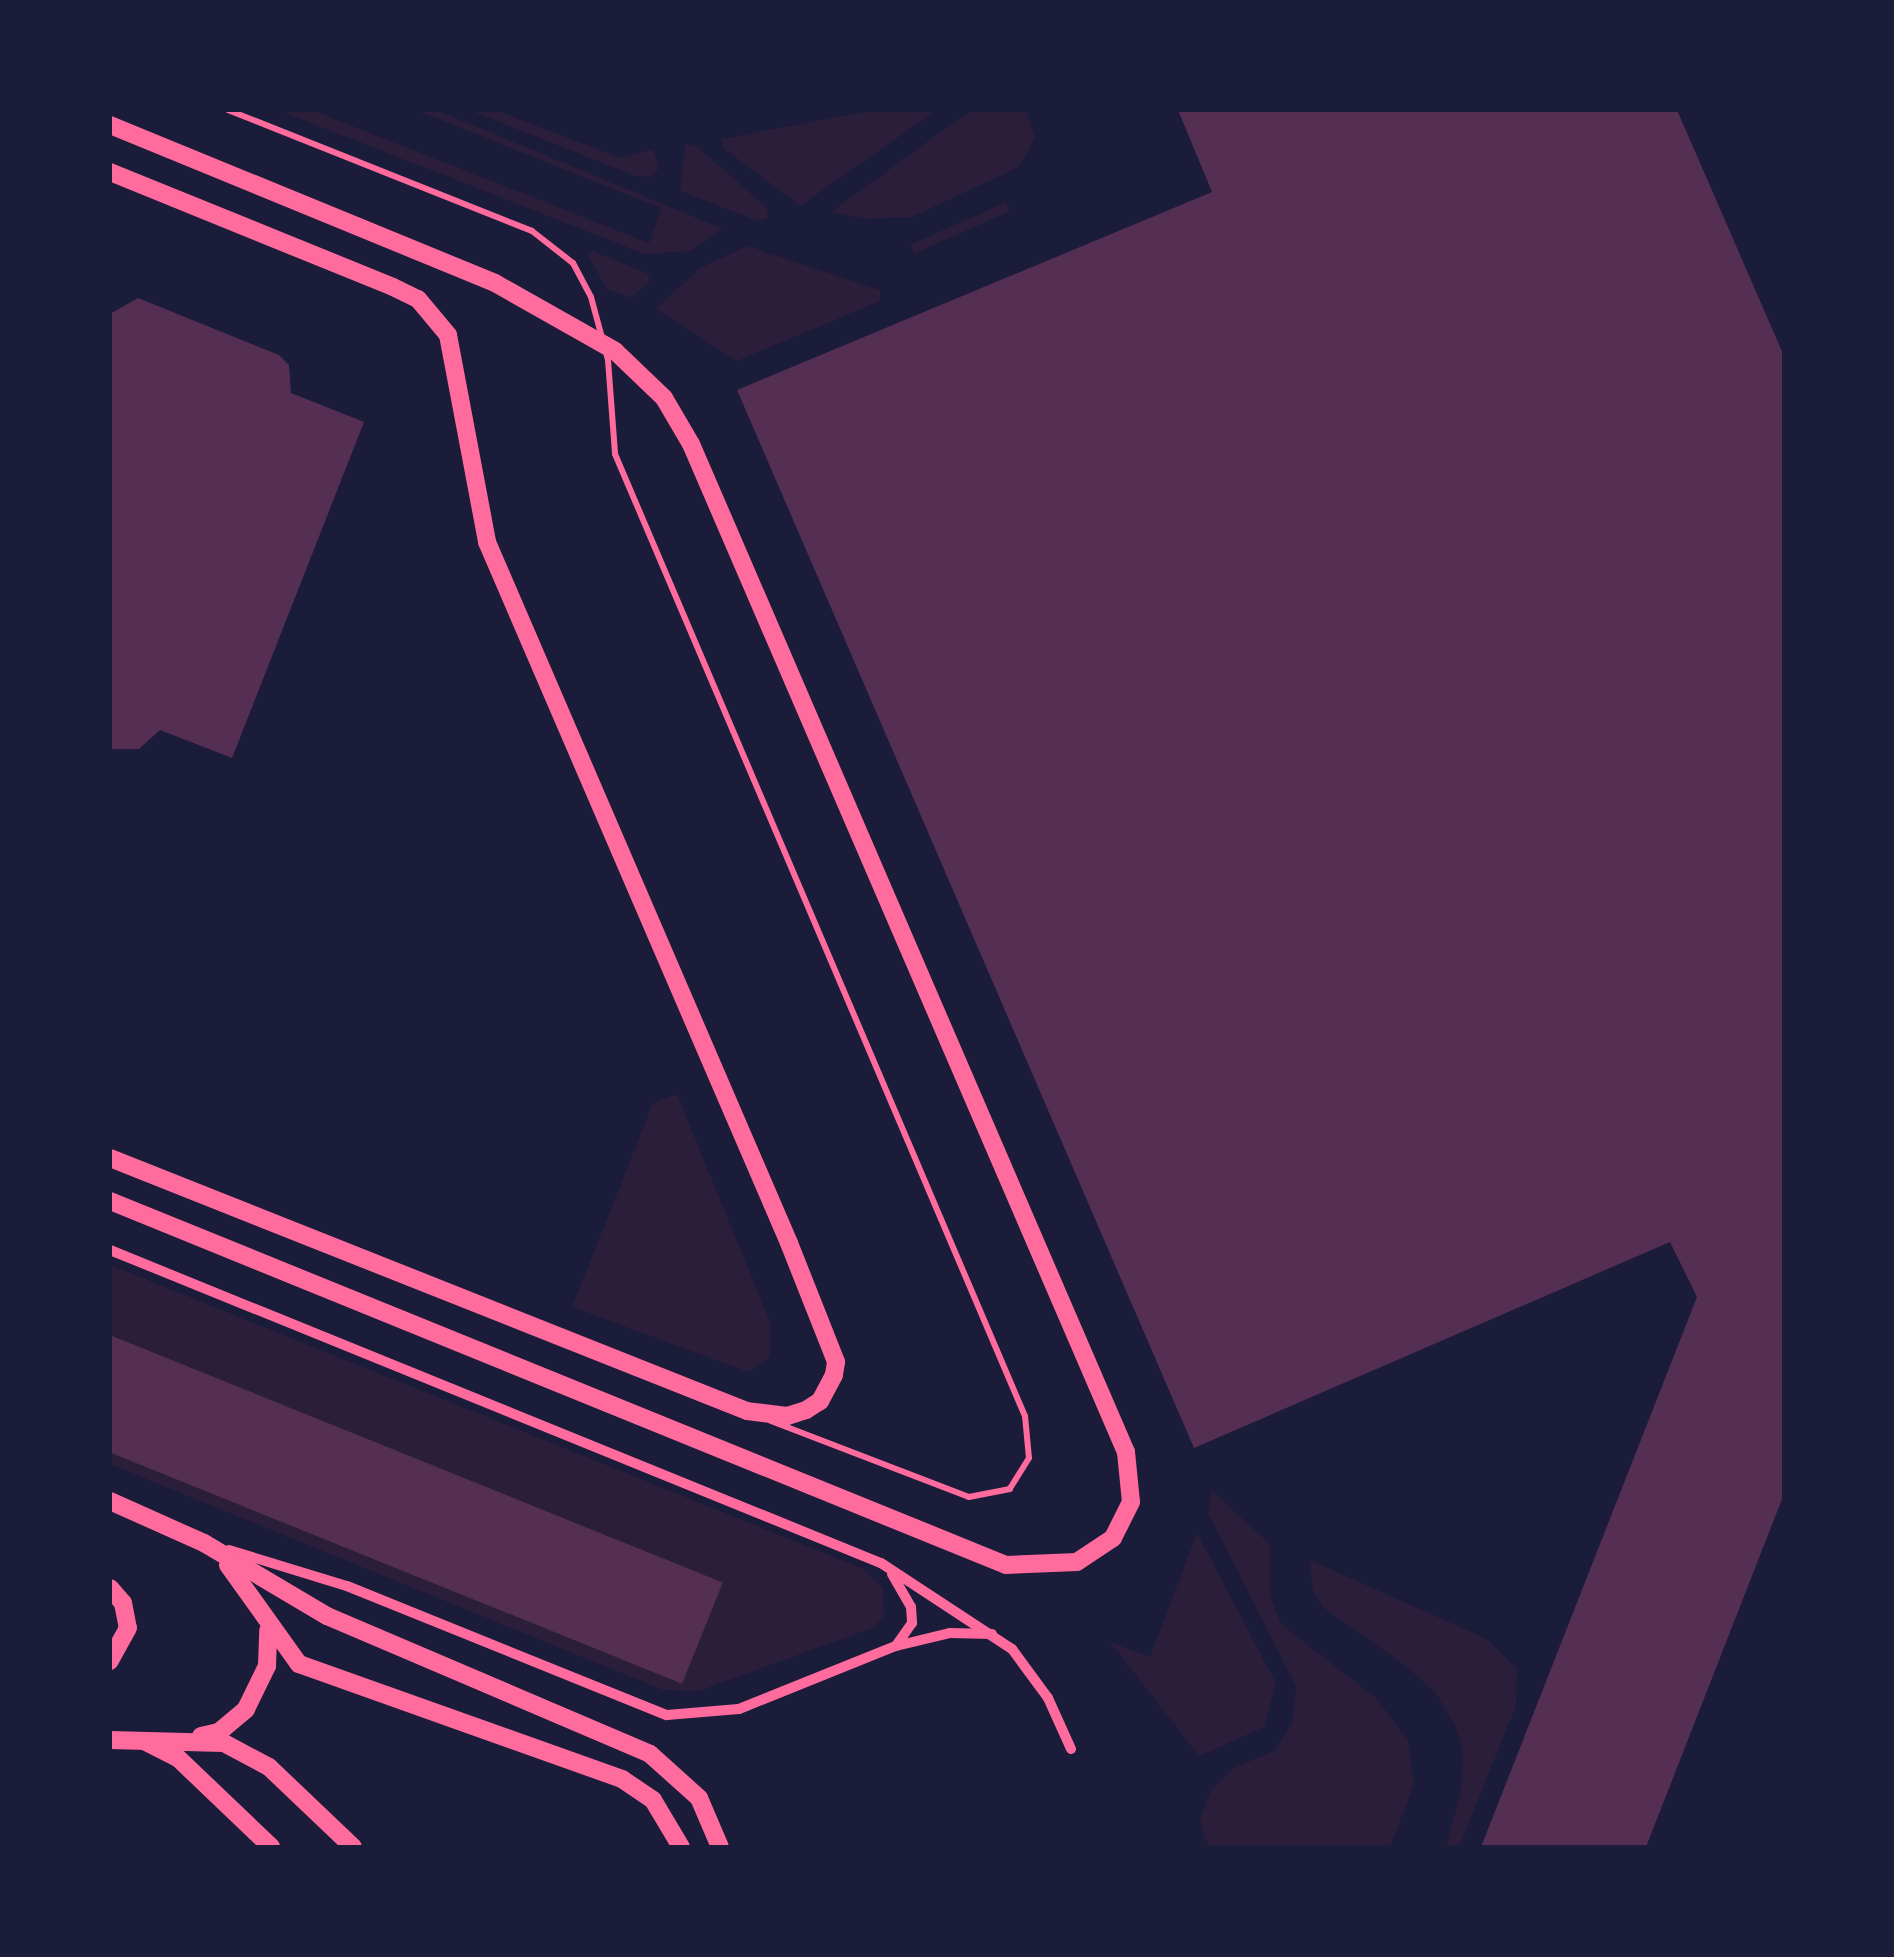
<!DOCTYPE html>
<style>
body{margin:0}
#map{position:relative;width:1894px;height:1957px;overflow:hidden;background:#1b1b3a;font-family:"Exo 2",sans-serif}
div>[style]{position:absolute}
.green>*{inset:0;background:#2a1e3b;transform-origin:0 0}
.building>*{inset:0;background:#542f53;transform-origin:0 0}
.service>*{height:6px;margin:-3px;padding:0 3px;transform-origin:3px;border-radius:3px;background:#ff6b9d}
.minor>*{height:10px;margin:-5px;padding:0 5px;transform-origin:5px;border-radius:5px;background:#ff6b9d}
.secondary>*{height:18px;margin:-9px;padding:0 9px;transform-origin:9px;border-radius:9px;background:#ff6b9d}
span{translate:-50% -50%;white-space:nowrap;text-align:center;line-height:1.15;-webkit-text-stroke:10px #1b1b3a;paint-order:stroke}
.frame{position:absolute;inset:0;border:112px solid #1b1b3a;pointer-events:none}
</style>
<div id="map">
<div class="green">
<div style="clip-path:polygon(278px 110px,312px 110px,649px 243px,661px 208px,416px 110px,437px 110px,723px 229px,691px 251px,645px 254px)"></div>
<div style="clip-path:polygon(469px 110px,496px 110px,620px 158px,653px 149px,659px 168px,651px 177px,635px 176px)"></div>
<div style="clip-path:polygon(874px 110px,937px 110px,800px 206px,722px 147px,722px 139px)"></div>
<div style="clip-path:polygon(971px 110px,1026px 110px,1035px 138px,1019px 167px,912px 217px,864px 219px,831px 212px)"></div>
<div style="clip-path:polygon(685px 144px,698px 147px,767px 208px,768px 218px,758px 221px,680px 191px)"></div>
<div style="left:1006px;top:202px;width:10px;height:105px;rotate:66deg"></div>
<div style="clip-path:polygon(748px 246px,880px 290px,880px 301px,737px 361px,656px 309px,700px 268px)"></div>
<div style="clip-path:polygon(593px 251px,648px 274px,650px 280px,631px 298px,607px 289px,588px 256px)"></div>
<div style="clip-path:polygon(677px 1094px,770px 1322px,770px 1357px,748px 1372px,572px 1307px,653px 1103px)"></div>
<div style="clip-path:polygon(110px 1265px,864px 1569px,883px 1588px,884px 1615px,875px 1627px,699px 1691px,663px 1690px,110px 1464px,110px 1444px,684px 1676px,722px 1584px,110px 1335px)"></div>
<div style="clip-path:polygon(1212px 1491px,1270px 1544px,1270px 1595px,1281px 1624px,1377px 1699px,1408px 1740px,1414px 1785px,1390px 1847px,1210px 1847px,1205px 1839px,1200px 1820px,1211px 1790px,1233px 1768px,1275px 1751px,1292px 1723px,1296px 1686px,1208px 1513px)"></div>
<div style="clip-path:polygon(1197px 1533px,1276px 1683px,1264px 1727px,1199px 1756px,1110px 1642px,1150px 1657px)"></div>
<div style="clip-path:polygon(1310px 1560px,1487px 1639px,1517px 1669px,1516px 1706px,1459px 1847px,1446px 1847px,1461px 1791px,1463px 1751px,1454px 1723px,1435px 1692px,1406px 1666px,1324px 1608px,1313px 1591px)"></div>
</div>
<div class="building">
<div style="clip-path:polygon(1178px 110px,1677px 110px,1784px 356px,1784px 1494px,1646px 1847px,1481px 1847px,1697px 1297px,1670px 1242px,1194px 1448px,737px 390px,1212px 192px)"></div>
<div style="clip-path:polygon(138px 298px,279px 355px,289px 365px,291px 393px,364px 422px,232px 758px,160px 730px,139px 749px,110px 749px,110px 314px)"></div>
<div style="left:110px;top:1335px;width:661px;height:109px;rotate:22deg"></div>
</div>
<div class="service">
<div style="left:228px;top:110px;width:327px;rotate:21.7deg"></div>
<div style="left:532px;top:231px;width:52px;rotate:38deg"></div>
<div style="left:573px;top:263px;width:38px;rotate:62deg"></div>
<div style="left:591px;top:297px;width:65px;rotate:74.9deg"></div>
<div style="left:608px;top:360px;width:94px;rotate:85.7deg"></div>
<div style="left:615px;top:454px;width:1046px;rotate:66.92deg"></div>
<div style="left:1025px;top:1416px;width:42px;rotate:84.6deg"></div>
<div style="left:1029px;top:1458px;width:36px;rotate:122deg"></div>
<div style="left:1010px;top:1489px;width:42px;rotate:169deg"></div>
<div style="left:969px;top:1497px;width:212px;rotate:-159deg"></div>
</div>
<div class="minor">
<div style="left:110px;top:1250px;width:832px;rotate:22.1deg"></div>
<div style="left:881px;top:1563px;width:157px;rotate:33.3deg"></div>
<div style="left:1012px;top:1649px;width:61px;rotate:53.7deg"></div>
<div style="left:1048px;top:1698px;width:56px;rotate:65.7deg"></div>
<div style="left:229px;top:1550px;width:123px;rotate:17deg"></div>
<div style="left:347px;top:1586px;width:345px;rotate:22deg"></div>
<div style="left:667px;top:1715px;width:72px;rotate:-4.8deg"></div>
<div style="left:739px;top:1709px;width:169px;rotate:-21.9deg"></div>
<div style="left:896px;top:1646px;width:56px;rotate:-13.5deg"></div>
<div style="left:950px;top:1633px;width:42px;rotate:1.4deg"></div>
<div style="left:892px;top:1574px;width:38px;rotate:60deg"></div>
<div style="left:911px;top:1607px;width:16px;rotate:86deg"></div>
<div style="left:912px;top:1623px;width:28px;rotate:125deg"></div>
</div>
<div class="secondary">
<div style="left:110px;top:125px;width:416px;rotate:22.3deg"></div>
<div style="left:495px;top:283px;width:138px;rotate:29.5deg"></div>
<div style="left:615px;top:351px;width:68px;rotate:43.8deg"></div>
<div style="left:664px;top:398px;width:53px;rotate:59.6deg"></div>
<div style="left:691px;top:444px;width:1098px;rotate:66.66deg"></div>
<div style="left:1126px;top:1452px;width:50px;rotate:84.3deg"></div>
<div style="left:1131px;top:1502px;width:40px;rotate:116.6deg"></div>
<div style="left:1113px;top:1538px;width:43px;rotate:146.3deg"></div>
<div style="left:1077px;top:1562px;width:71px;rotate:177.6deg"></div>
<div style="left:1006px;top:1565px;width:967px;rotate:-157.89deg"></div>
<div style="left:110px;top:172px;width:305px;rotate:22.1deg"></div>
<div style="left:393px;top:287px;width:28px;rotate:26deg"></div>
<div style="left:418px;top:299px;width:47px;rotate:50.2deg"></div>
<div style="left:448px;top:335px;width:211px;rotate:79.3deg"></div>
<div style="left:487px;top:542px;width:763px;rotate:66.69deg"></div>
<div style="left:789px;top:1243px;width:128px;rotate:68.4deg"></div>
<div style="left:836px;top:1362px;width:13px;rotate:99deg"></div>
<div style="left:834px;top:1375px;width:30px;rotate:118deg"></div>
<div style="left:820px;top:1401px;width:17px;rotate:147deg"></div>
<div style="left:806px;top:1410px;width:20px;rotate:162deg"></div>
<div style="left:787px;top:1416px;width:40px;rotate:-172.9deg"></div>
<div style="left:747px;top:1411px;width:685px;rotate:-158.34deg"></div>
<div style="left:110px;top:1501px;width:103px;rotate:24.1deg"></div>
<div style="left:204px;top:1543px;width:143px;rotate:30.7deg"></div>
<div style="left:327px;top:1616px;width:351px;rotate:23.1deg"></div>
<div style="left:650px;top:1754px;width:66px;rotate:41.9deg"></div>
<div style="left:699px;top:1798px;width:53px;rotate:66.8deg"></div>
<div style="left:228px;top:1565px;width:122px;rotate:54.4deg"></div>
<div style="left:299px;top:1664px;width:343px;rotate:19.6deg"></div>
<div style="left:622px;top:1779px;width:37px;rotate:34deg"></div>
<div style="left:653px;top:1800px;width:55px;rotate:59.2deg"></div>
<div style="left:110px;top:1588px;width:20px;rotate:49deg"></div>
<div style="left:123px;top:1603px;width:25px;rotate:79deg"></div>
<div style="left:128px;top:1628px;width:38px;rotate:119deg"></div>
<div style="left:201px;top:1736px;width:18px;rotate:-13deg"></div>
<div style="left:219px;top:1732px;width:35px;rotate:-40deg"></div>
<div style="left:246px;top:1709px;width:48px;rotate:-64deg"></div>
<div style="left:267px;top:1666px;width:36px;rotate:-88deg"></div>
<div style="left:110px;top:1740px;width:114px;rotate:1.5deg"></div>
<div style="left:224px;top:1743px;width:51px;rotate:28.1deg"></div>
<div style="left:269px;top:1767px;width:116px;rotate:43.6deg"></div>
<div style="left:146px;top:1742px;width:36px;rotate:27deg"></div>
<div style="left:178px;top:1758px;width:129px;rotate:43.7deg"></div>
</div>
<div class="frame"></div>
</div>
